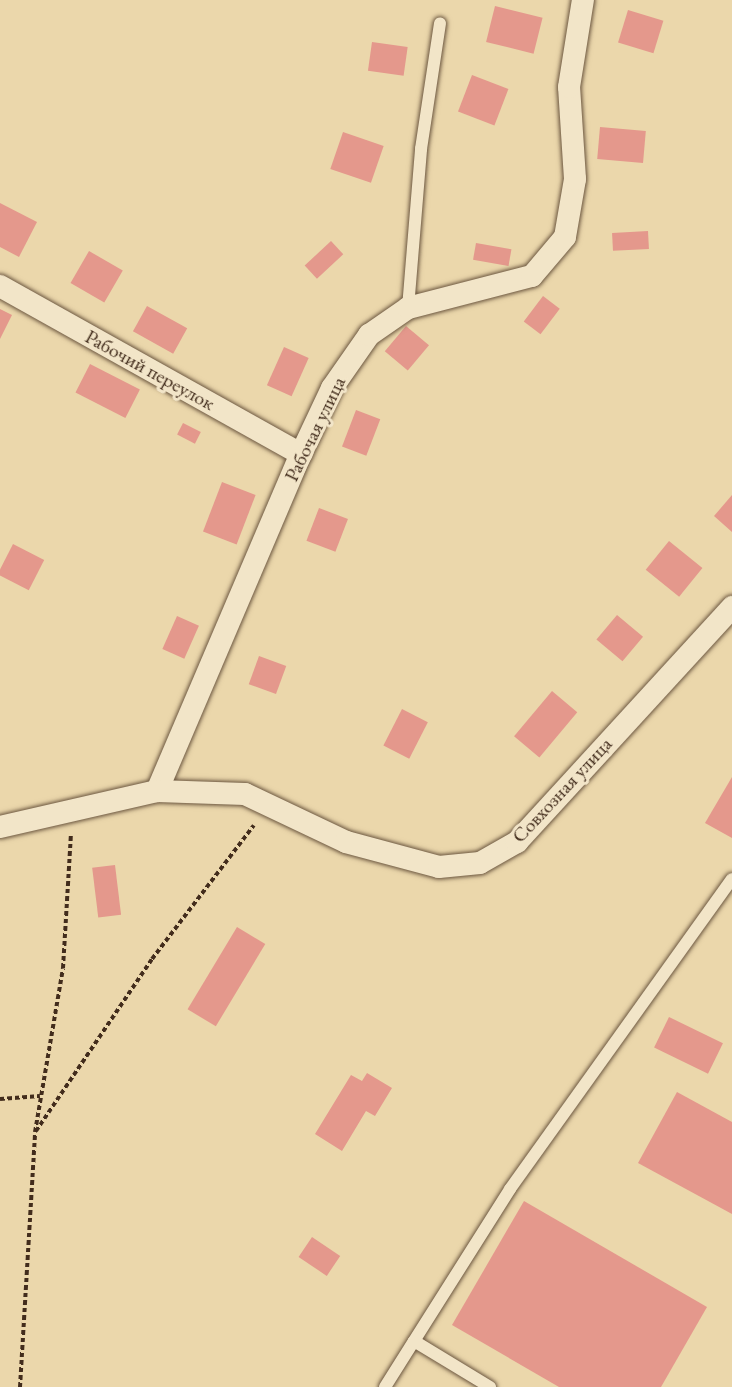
<!DOCTYPE html>
<meta charset="utf-8">
<style>
body{margin:0}
#map{position:relative;width:732px;height:1387px;overflow:hidden;background:#ebd7ab;font-family:"EB Garamond",serif}
div>[style]{position:absolute}
.building>*{inset:0;background:#e4988c;transform-origin:0 0}
.path>*{height:4px;margin-top:-2px;transform-origin:0;background:repeating-linear-gradient(90deg,#422c1c 0 4.5px,transparent 0 7.5px)}
.roads{filter:drop-shadow(0 0 2px #6c5740) drop-shadow(0 0 2px #6c5740)}
.lane>*{height:12px;margin:-6px;padding:0 6px;transform-origin:6px;border-radius:6px;background:#f2e5c8}
.street>*{height:22px;margin:-11px;padding:0 11px;transform-origin:11px;border-radius:11px;background:#f2e5c8}
span{translate:-50% -50%;white-space:nowrap;text-align:center;line-height:1.15;-webkit-text-stroke:6px #f2e5c8;paint-order:stroke}
.street-label{font-size:20px;color:#422c1c}
</style>
<div id="map">
<div class="building">
<div style="left:495px;top:6px;width:49px;height:37px;rotate:14deg"></div>
<div style="left:628px;top:10px;width:37px;height:34px;rotate:17deg"></div>
<div style="left:372px;top:42px;width:36px;height:29px;rotate:8deg"></div>
<div style="left:472px;top:75px;width:39px;height:39px;rotate:21deg"></div>
<div style="left:600px;top:127px;width:46px;height:32px;rotate:5deg"></div>
<div style="left:343px;top:132px;width:43px;height:39px;rotate:19deg"></div>
<div style="clip-path:polygon(0 203px,37px 222px,19px 257px,0 247px)"></div>
<div style="left:648px;top:231px;width:18px;height:36px;rotate:87deg"></div>
<div style="left:331px;top:241px;width:18px;height:36px;rotate:47deg"></div>
<div style="left:476px;top:243px;width:36px;height:17px;rotate:10deg"></div>
<div style="left:89px;top:251px;width:39px;height:37px;rotate:30deg"></div>
<div style="left:543px;top:296px;width:21px;height:32px;rotate:37deg"></div>
<div style="left:147px;top:306px;width:46px;height:29px;rotate:29deg"></div>
<div style="clip-path:polygon(0 309px,12px 315px,0 339px)"></div>
<div style="left:406px;top:326px;width:30px;height:33px;rotate:40deg"></div>
<div style="left:284px;top:347px;width:27px;height:42px;rotate:24deg"></div>
<div style="left:90px;top:364px;width:56px;height:32px;rotate:27deg"></div>
<div style="left:356px;top:410px;width:26px;height:39px;rotate:21deg"></div>
<div style="left:183px;top:423px;width:20px;height:13px;rotate:27deg"></div>
<div style="left:222px;top:482px;width:36px;height:53px;rotate:21deg"></div>
<div style="clip-path:polygon(732px 495px,732px 532px,714px 516px)"></div>
<div style="left:319px;top:508px;width:31px;height:35px;rotate:21deg"></div>
<div style="left:669px;top:541px;width:43px;height:37px;rotate:39deg"></div>
<div style="left:13px;top:544px;width:35px;height:34px;rotate:27deg"></div>
<div style="left:617px;top:615px;width:34px;height:32px;rotate:40deg"></div>
<div style="left:177px;top:616px;width:24px;height:36px;rotate:24deg"></div>
<div style="left:259px;top:656px;width:29px;height:30px;rotate:20deg"></div>
<div style="left:552px;top:691px;width:33px;height:59px;rotate:40deg"></div>
<div style="left:402px;top:709px;width:29px;height:41px;rotate:27deg"></div>
<div style="clip-path:polygon(732px 777px,732px 838px,705px 823px)"></div>
<div style="left:115px;top:865px;width:50px;height:23px;rotate:83deg"></div>
<div style="left:237px;top:927px;width:33px;height:96px;rotate:31deg"></div>
<div style="left:669px;top:1017px;width:60px;height:34px;rotate:26deg"></div>
<div style="clip-path:polygon(367px 1073px,392px 1088px,375px 1116px,366px 1111px,342px 1151px,315px 1134px,351px 1075px,362px 1081px)"></div>
<div style="clip-path:polygon(677px 1092px,732px 1122px,732px 1214px,638px 1163px)"></div>
<div style="clip-path:polygon(524px 1201px,707px 1307px,661px 1387px,559px 1387px,452px 1325px)"></div>
<div style="left:312px;top:1237px;width:34px;height:24px;rotate:34deg"></div>
</div>
<div class="path">
<div style="left:0;top:1099px;width:40px;rotate:-4.3deg"></div>
<div style="left:36px;top:1131px;width:207px;rotate:-56deg"></div>
<div style="left:152px;top:959px;width:168px;rotate:-52.7deg"></div>
<div style="left:20px;top:1387px;width:255px;rotate:-86.6deg"></div>
<div style="left:35px;top:1132px;width:166px;rotate:-80.3deg"></div>
<div style="left:63px;top:968px;width:134px;rotate:-86.6deg"></div>
</div>
<div class="roads">
<div class="lane">
<div style="left:408px;top:308px;width:160px;rotate:-85.3deg"></div>
<div style="left:421px;top:149px;width:127px;rotate:-81.4deg"></div>
<div style="left:414px;top:1341px;width:180px;rotate:-57.7deg"></div>
<div style="left:510px;top:1189px;width:381px;rotate:-54.4deg"></div>
<div style="left:385px;top:1387px;width:54px;rotate:-57.8deg"></div>
<div style="left:414px;top:1341px;width:89px;rotate:31.2deg"></div>
</div>
<div class="street">
<div style="left:0;top:286px;width:345px;rotate:29.2deg"></div>
<div style="left:157px;top:791px;width:366px;rotate:-66.9deg"></div>
<div style="left:301px;top:454px;width:73px;rotate:-64.8deg"></div>
<div style="left:332px;top:388px;width:65px;rotate:-55.1deg"></div>
<div style="left:369px;top:335px;width:47px;rotate:-34.7deg"></div>
<div style="left:408px;top:308px;width:128px;rotate:-14.5deg"></div>
<div style="left:532px;top:276px;width:51px;rotate:-49.8deg"></div>
<div style="left:565px;top:237px;width:59px;rotate:-80.2deg"></div>
<div style="left:575px;top:179px;width:92px;rotate:-93.7deg"></div>
<div style="left:569px;top:87px;width:88px;rotate:-80.9deg"></div>
<div style="left:0;top:827px;width:161px;rotate:-12.9deg"></div>
<div style="left:157px;top:791px;width:88px;rotate:2deg"></div>
<div style="left:245px;top:794px;width:112px;rotate:25.4deg"></div>
<div style="left:346px;top:842px;width:96px;rotate:15deg"></div>
<div style="left:439px;top:867px;width:41px;rotate:-5.6deg"></div>
<div style="left:480px;top:863px;width:43px;rotate:-29.6deg"></div>
<div style="left:517px;top:842px;width:319px;rotate:-47.5deg"></div>
</div>
</div>
<div class="street-label">
<span style="left:150px;top:370px;rotate:29deg">Рабочий переулок</span>
<span style="left:315px;top:429px;rotate:-64deg">Рабочая улица</span>
<span style="left:562px;top:790px;rotate:-47deg">Совхозная улица</span>
</div>
</div>
